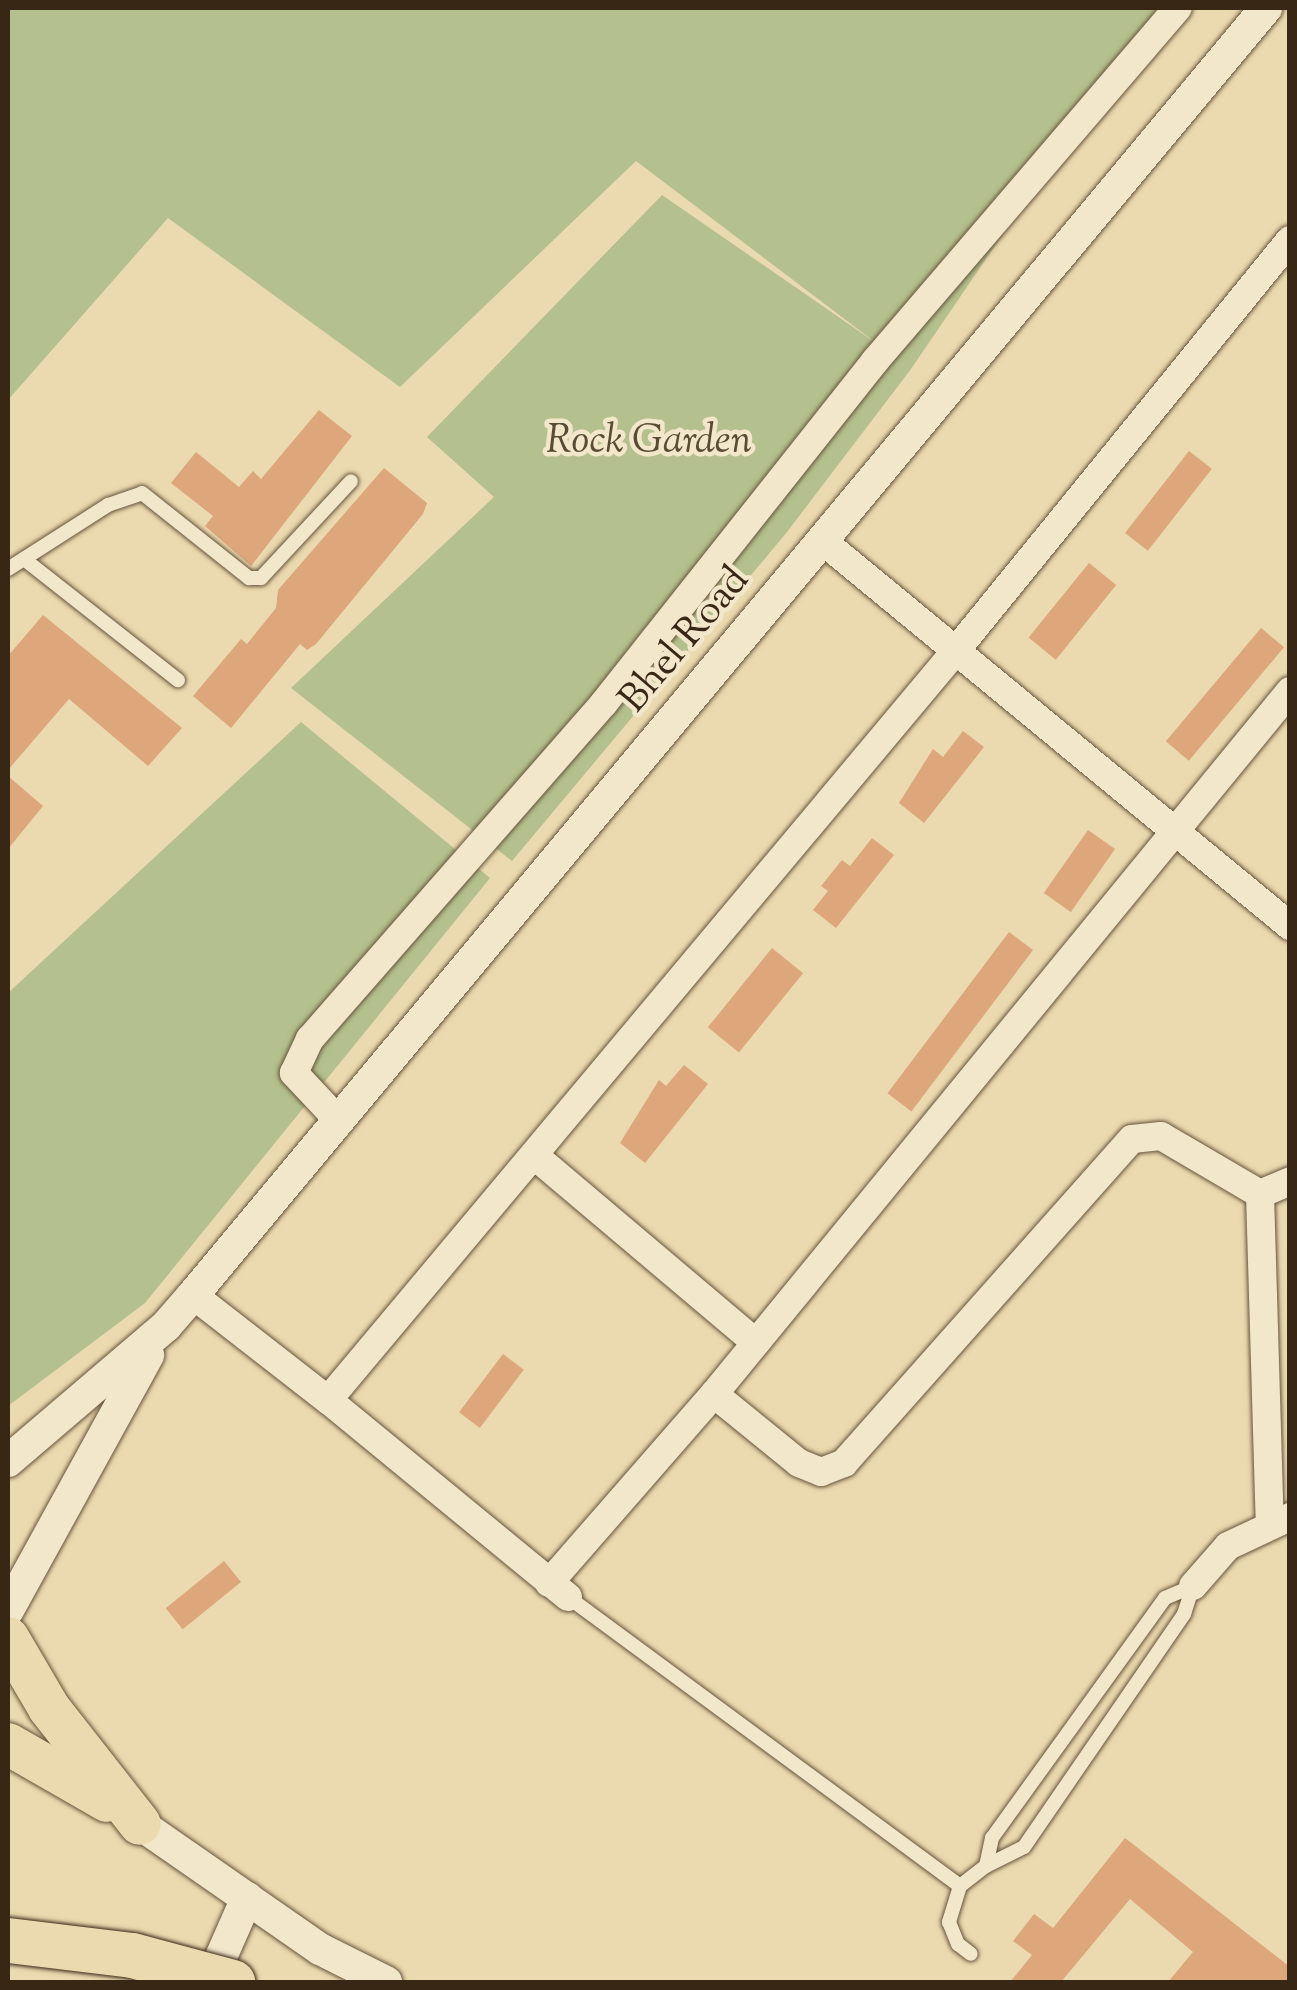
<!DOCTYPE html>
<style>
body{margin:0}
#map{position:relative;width:1297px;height:1990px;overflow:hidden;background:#ebd9af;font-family:"Sorts Mill Goudy",serif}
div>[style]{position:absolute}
.green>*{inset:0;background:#b4c08d}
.building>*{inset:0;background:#dda67b;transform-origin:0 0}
.roads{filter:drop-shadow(0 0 2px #66543c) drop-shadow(0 0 2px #66543c)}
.service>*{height:14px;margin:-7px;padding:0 7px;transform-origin:7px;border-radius:7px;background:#f2e6cb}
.minor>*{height:28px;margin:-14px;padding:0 14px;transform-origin:14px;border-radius:14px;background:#f2e6cb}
.tertiary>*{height:32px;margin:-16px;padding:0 16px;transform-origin:16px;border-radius:16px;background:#f2e6cb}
.primary>*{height:42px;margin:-21px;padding:0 21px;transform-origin:21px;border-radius:21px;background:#ebd9af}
.bridges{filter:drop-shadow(0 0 2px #392716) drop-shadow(0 0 2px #392716)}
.trunk-bridge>*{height:45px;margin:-22.5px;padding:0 22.5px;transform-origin:22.5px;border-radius:22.5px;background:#ebd9af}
span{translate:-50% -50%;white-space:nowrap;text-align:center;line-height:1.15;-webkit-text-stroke:9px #f2e6cb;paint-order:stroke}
.park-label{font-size:40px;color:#584d34;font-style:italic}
.street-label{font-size:40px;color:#392716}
.frame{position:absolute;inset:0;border:10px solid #392716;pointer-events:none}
</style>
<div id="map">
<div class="green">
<div style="clip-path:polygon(8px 8px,1157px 8px,911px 369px,787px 532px,512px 861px,291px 688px,494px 497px,427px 437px,662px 195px,879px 345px,636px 161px,400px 387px,168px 218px,8px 400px)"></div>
<div style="clip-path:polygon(301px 722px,490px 878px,145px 1303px,8px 1406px,8px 993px)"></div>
</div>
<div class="building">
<div style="clip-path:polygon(319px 410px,352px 436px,251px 566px,205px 526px,213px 516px,171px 483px,196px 452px,239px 487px,253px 471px,261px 479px)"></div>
<div style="left:1189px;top:451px;width:29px;height:104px;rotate:38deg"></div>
<div style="clip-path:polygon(384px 468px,427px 503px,423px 514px,316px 644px,307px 650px,300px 644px,231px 728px,193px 696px,241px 639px,247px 644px,276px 608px,278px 590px)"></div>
<div style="left:1089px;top:563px;width:35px;height:96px;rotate:39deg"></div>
<div style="clip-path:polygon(43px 615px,182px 728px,148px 766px,69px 699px,8px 770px,8px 656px)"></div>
<div style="left:1261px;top:628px;width:30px;height:148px;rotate:40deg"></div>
<div style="clip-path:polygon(963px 731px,984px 747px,924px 823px,899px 803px,933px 749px,943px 757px)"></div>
<div style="clip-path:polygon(8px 776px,43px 806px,8px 849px)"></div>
<div style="left:1088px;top:830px;width:33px;height:77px;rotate:35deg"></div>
<div style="clip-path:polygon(872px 838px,894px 855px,836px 928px,813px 910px,828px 891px,821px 886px,842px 860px,850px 866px)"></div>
<div style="left:1009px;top:932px;width:30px;height:202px;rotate:37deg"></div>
<div style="left:772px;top:948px;width:40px;height:102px;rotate:39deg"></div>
<div style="clip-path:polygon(684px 1065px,708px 1084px,645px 1163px,620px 1143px,659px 1080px,666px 1086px)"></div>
<div style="left:503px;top:1354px;width:26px;height:73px;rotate:37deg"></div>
<div style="left:224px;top:1561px;width:27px;height:75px;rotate:51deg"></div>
<div style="clip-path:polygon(1125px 1838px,1290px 1967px,1290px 1982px,1168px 1982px,1193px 1952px,1130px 1899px,1061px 1982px,1010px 1982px,1032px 1955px,1013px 1941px,1034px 1914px,1053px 1928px)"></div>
</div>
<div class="roads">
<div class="service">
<div style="left:24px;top:559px;width:196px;rotate:38.2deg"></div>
<div style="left:8px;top:569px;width:119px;rotate:-32.6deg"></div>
<div style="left:108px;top:505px;width:36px;rotate:-19deg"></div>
<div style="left:142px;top:493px;width:137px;rotate:38.5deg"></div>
<div style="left:249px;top:578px;width:12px"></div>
<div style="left:261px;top:578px;width:132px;rotate:-47.1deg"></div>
<div style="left:568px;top:1597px;width:487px;rotate:36.4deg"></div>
<div style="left:960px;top:1886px;width:33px;rotate:-38deg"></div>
<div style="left:986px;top:1866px;width:29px;rotate:-78deg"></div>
<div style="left:992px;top:1838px;width:296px;rotate:-54.2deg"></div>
<div style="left:1165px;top:1598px;width:30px;rotate:-23deg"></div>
<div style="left:986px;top:1866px;width:42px;rotate:-26.6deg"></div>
<div style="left:1024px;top:1847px;width:283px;rotate:-55.5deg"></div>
<div style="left:1184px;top:1614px;width:29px;rotate:-72deg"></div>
<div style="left:960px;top:1886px;width:38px;rotate:107deg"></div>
<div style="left:949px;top:1922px;width:24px;rotate:68deg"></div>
<div style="left:958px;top:1944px;width:16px;rotate:38deg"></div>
</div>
<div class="minor">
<div style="left:824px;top:542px;width:604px;rotate:39.49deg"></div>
<div style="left:339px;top:1121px;width:66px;rotate:-133.2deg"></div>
<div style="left:294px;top:1073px;width:38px;rotate:-65deg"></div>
<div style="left:310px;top:1039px;width:446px;rotate:-48.8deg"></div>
<div style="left:604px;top:703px;width:436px;rotate:-51.6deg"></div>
<div style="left:875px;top:361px;width:465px;rotate:-49.4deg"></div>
<div style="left:535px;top:1156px;width:289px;rotate:40.2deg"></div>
<div style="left:1260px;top:1194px;width:328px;rotate:88.3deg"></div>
<div style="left:193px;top:1295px;width:171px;rotate:37.9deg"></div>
<div style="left:714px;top:1394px;width:109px;rotate:39.1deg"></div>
<div style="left:799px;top:1463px;width:24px;rotate:22deg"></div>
<div style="left:821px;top:1472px;width:25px;rotate:-21deg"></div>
<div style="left:844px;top:1463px;width:433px;rotate:-48.4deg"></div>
<div style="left:1132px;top:1139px;width:29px;rotate:-6deg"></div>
<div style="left:1161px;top:1136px;width:115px;rotate:30.4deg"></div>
<div style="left:1260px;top:1194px;width:33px;rotate:-23deg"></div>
<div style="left:549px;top:1583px;width:251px;rotate:-48.9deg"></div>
<div style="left:714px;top:1394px;width:909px;rotate:-50.67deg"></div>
<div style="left:1193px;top:1586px;width:53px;rotate:-48.8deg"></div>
<div style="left:1228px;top:1546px;width:68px;rotate:-25.1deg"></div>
<div style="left:568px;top:1597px;width:310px;rotate:-140.6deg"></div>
<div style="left:328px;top:1400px;width:981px;rotate:-50.04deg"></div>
<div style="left:958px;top:648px;width:526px;rotate:-50.86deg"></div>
</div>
<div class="tertiary">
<div style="left:8px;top:1461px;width:208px;rotate:-40.5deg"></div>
<div style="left:166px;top:1326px;width:41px;rotate:-48.9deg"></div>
<div style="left:193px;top:1295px;width:1676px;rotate:-50.18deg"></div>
<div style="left:8px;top:1610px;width:291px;rotate:-61.2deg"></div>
<div style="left:140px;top:1824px;width:219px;rotate:34.8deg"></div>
<div style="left:320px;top:1949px;width:74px;rotate:26.6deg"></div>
<div style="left:210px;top:1982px;width:92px;rotate:-66.2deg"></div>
</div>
<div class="primary">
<div style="left:8px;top:1638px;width:81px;rotate:59.6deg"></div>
<div style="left:49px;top:1708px;width:147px;rotate:51.9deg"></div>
<div style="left:8px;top:1744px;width:114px;rotate:29.9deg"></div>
</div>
</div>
<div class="bridges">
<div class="trunk-bridge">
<div style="left:8px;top:1940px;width:125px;rotate:6.9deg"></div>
<div style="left:132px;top:1955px;width:104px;rotate:15.1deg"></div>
</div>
</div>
<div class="park-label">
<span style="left:649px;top:443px">Rock Garden</span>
</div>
<div class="street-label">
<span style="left:686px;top:641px;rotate:-50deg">Bhel Road</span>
</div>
<div class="frame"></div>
</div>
